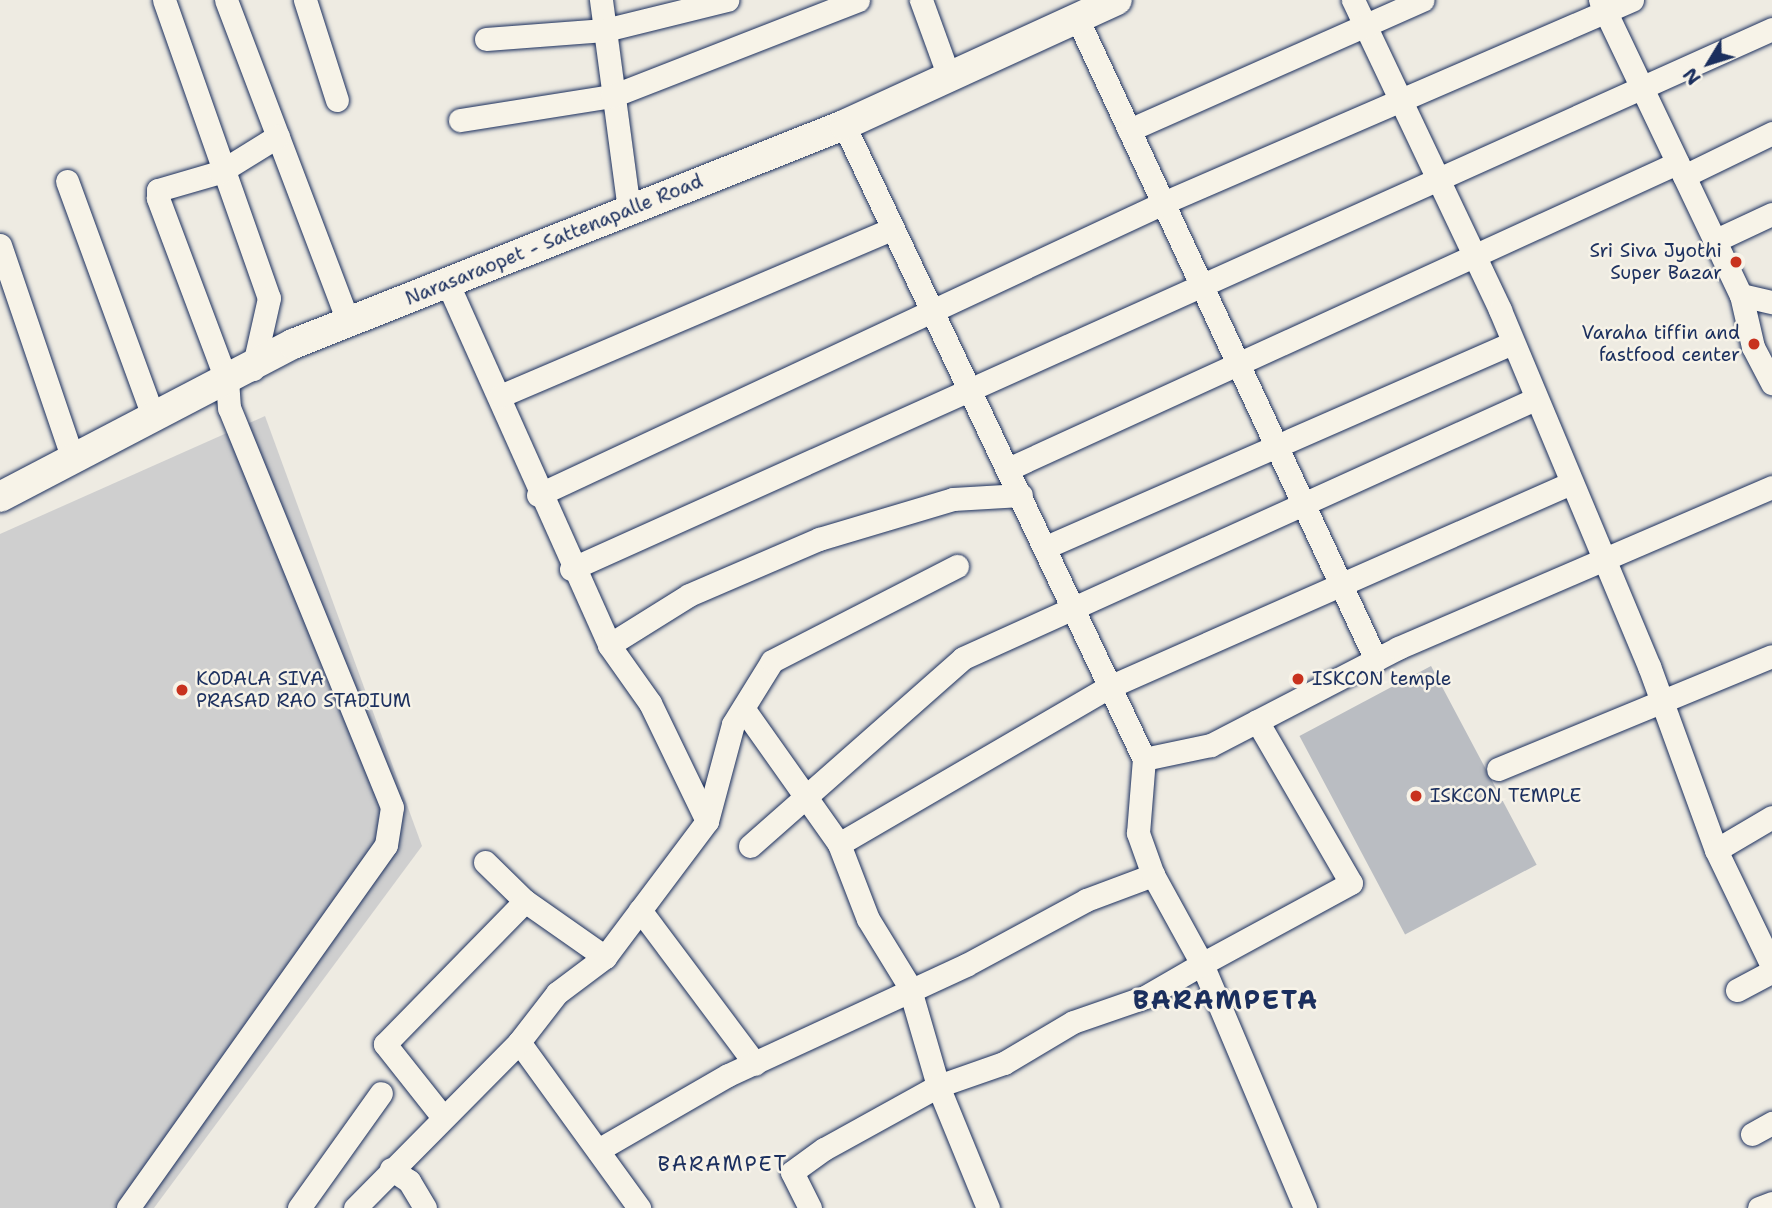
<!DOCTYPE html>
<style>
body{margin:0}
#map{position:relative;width:1772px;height:1208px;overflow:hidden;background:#eeebe2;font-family:"Shantell Sans",sans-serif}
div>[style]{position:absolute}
.green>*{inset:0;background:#cfcfcf}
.building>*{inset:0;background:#babdc2;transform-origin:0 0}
.roads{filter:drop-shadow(0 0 2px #1b2f5e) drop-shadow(0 0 2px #1b2f5e)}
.minor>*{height:23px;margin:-11.5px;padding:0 11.5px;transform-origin:11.5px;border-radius:11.5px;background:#f7f3e8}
.major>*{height:30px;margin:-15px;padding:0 15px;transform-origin:15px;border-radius:15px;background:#f7f3e8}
.dots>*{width:19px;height:19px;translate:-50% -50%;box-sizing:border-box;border:4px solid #f7f3e8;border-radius:50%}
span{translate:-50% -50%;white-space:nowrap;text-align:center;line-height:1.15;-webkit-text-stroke:5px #f7f3e8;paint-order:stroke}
.street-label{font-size:19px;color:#1b2f5e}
.poi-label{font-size:19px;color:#1b2f5e}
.right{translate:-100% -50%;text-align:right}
.left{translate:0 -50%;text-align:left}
.neighbourhood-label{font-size:21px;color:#1b2f5e;letter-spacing:2px}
.district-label{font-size:26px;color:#1b2f5e;font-weight:700;letter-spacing:2px}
.north{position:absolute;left:1674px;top:28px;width:70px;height:70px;-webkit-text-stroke:5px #f7f3e8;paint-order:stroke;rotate:232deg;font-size:19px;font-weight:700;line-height:28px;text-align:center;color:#1b2f5e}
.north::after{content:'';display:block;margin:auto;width:24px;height:32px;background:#1b2f5e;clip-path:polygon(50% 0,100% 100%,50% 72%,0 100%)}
</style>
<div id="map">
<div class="green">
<div style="clip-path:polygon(265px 416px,422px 846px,154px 1208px,0 1208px,0 534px)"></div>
</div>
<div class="building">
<div style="left:1431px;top:666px;width:225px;height:149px;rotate:62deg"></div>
</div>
<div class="roads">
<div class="minor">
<div style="left:164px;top:0;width:316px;rotate:70.6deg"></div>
<div style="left:269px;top:298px;width:73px;rotate:102.7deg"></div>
<div style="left:226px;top:0;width:344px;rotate:69.2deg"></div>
<div style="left:305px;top:0;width:105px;rotate:72.3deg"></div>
<div style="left:601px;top:0;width:212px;rotate:82.4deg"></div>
<div style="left:921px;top:0;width:82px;rotate:70deg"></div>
<div style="left:1353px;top:0;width:343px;rotate:64.6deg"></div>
<div style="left:1500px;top:310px;width:386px;rotate:67.3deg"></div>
<div style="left:1649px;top:666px;width:196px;rotate:70deg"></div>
<div style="left:1716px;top:850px;width:129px;rotate:64.2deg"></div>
<div style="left:1600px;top:0;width:327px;rotate:64.5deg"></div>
<div style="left:1741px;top:295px;width:32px;rotate:13deg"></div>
<div style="left:1077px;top:18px;width:708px;rotate:65.03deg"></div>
<div style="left:486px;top:39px;width:119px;rotate:-4.3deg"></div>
<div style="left:605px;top:30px;width:126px;rotate:-13.8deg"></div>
<div style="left:460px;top:120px;width:154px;rotate:-9deg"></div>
<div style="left:612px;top:96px;width:264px;rotate:-21.3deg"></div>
<div style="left:844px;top:125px;width:701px;rotate:64.68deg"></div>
<div style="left:1129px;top:130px;width:321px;rotate:-23.9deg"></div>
<div style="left:1684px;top:176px;width:98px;rotate:-26deg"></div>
<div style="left:67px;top:181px;width:253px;rotate:69.9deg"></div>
<div style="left:1714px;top:241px;width:64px;rotate:-25deg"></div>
<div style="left:0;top:245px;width:227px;rotate:71.2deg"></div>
<div style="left:447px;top:282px;width:398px;rotate:65.9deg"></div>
<div style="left:1741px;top:295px;width:53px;rotate:77deg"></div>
<div style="left:1753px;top:347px;width:41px;rotate:62.2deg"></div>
<div style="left:500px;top:396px;width:427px;rotate:-23.1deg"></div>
<div style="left:1008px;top:469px;width:736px;rotate:-24.58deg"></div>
<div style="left:538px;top:495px;width:690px;rotate:-25.04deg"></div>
<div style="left:1163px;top:203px;width:511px;rotate:-23.4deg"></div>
<div style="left:1046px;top:547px;width:509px;rotate:-23.64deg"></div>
<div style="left:571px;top:569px;width:1317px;rotate:-24.21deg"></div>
<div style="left:745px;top:711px;width:163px;rotate:54.7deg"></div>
<div style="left:839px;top:844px;width:80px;rotate:68.9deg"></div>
<div style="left:868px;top:919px;width:79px;rotate:58.5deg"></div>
<div style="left:909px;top:986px;width:104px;rotate:73.8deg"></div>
<div style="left:938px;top:1086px;width:132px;rotate:67.7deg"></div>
<div style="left:1257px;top:721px;width:187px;rotate:59.9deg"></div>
<div style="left:1351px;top:883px;width:170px;rotate:151.5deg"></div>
<div style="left:1202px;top:964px;width:265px;rotate:67.1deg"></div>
<div style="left:1498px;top:769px;width:296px;rotate:-22.4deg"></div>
<div style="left:707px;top:821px;width:100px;rotate:-75deg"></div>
<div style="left:733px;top:724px;width:74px;rotate:-58.2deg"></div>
<div style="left:772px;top:661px;width:208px;rotate:-27.2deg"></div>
<div style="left:839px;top:844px;width:312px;rotate:-30.2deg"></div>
<div style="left:1109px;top:687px;width:505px;rotate:-23.82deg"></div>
<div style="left:750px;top:846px;width:284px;rotate:-41.4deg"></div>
<div style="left:963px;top:658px;width:626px;rotate:-24.35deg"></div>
<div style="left:1716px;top:850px;width:65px;rotate:-30.5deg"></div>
<div style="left:485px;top:862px;width:56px;rotate:44.3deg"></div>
<div style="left:525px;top:901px;width:98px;rotate:35deg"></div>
<div style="left:640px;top:910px;width:192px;rotate:53.2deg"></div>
<div style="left:1737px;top:990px;width:40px;rotate:-28deg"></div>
<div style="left:519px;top:1042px;width:205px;rotate:54.1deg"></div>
<div style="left:442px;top:1116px;width:92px;rotate:-128.4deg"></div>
<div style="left:385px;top:1044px;width:200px;rotate:-45.6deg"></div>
<div style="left:1752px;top:1134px;width:23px;rotate:-29deg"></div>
<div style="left:598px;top:1150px;width:150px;rotate:-30deg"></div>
<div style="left:728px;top:1075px;width:262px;rotate:-24.8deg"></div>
<div style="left:966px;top:965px;width:136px;rotate:-28.4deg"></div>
<div style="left:1086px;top:900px;width:72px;rotate:-20.5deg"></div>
<div style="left:1153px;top:875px;width:45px;rotate:-109.7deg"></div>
<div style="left:1138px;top:833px;width:74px;rotate:-85.4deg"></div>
<div style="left:1144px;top:759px;width:68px;rotate:-11.8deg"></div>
<div style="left:1211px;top:745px;width:211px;rotate:-27.4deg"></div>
<div style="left:1398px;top:648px;width:407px;rotate:-23.3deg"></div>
<div style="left:391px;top:1169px;width:22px;rotate:34deg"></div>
<div style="left:409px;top:1181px;width:31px;rotate:59deg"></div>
<div style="left:128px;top:1208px;width:445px;rotate:-54.6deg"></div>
<div style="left:386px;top:845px;width:38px;rotate:-81deg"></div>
<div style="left:392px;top:807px;width:431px;rotate:-112.2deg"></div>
<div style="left:229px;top:408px;width:26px;rotate:-94deg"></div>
<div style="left:227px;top:382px;width:197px;rotate:-110.6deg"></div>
<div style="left:158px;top:198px;width:8px;rotate:-90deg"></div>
<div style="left:158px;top:190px;width:65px;rotate:-16.2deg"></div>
<div style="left:220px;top:172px;width:68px;rotate:-31.8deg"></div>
<div style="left:299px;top:1208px;width:141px;rotate:-54.5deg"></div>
<div style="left:355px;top:1208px;width:233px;rotate:-45.3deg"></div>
<div style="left:519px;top:1042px;width:62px;rotate:-52.2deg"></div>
<div style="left:557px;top:993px;width:60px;rotate:-36.9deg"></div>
<div style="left:605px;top:957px;width:170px;rotate:-53.1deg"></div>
<div style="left:707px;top:821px;width:131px;rotate:-115.8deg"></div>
<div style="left:650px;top:703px;width:71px;rotate:-125.3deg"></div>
<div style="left:609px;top:645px;width:94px;rotate:-32deg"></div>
<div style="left:689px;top:595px;width:142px;rotate:-23.3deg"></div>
<div style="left:819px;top:539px;width:140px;rotate:-16.6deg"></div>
<div style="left:953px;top:499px;width:68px;rotate:-3.4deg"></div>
<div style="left:810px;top:1208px;width:40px;rotate:-116.6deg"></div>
<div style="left:792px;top:1172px;width:39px;rotate:-36deg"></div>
<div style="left:824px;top:1149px;width:130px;rotate:-28.9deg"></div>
<div style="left:938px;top:1086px;width:70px;rotate:-19.2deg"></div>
<div style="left:1004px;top:1063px;width:80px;rotate:-30.7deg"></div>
<div style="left:1073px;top:1022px;width:76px;rotate:-19.1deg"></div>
<div style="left:1145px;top:997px;width:66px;rotate:-30.1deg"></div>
<div style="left:1202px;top:964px;width:102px;rotate:-118.8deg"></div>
<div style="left:1759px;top:1208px;width:14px;rotate:-21deg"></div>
</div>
<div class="major">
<div style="left:0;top:497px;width:331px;rotate:-27.6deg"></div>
<div style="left:293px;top:344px;width:593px;rotate:-21.68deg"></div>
<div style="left:844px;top:125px;width:300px;rotate:-24.6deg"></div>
</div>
</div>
<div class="dots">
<div style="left:1736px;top:262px;background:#c8321e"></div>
<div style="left:1754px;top:344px;background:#c8321e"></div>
<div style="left:1298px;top:679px;background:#c8321e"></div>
<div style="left:182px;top:690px;background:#c8321e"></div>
<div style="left:1416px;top:796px;background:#c8321e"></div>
</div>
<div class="street-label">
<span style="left:554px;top:240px;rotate:-22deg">Narasaraopet - Sattenapalle Road</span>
</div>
<div class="poi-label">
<span class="right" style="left:1722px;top:262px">Sri Siva Jyothi<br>Super Bazar</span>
<span class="right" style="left:1740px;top:344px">Varaha tiffin and<br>fastfood center</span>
<span class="left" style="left:196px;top:690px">KODALA SIVA<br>PRASAD RAO STADIUM</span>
<span class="left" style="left:1312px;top:679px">ISKCON temple</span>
<span class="left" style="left:1430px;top:796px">ISKCON TEMPLE</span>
</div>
<div class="neighbourhood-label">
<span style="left:723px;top:1164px">BARAMPET</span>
</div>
<div class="district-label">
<span style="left:1226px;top:1000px">BARAMPETA</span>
</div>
<div class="north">N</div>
</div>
